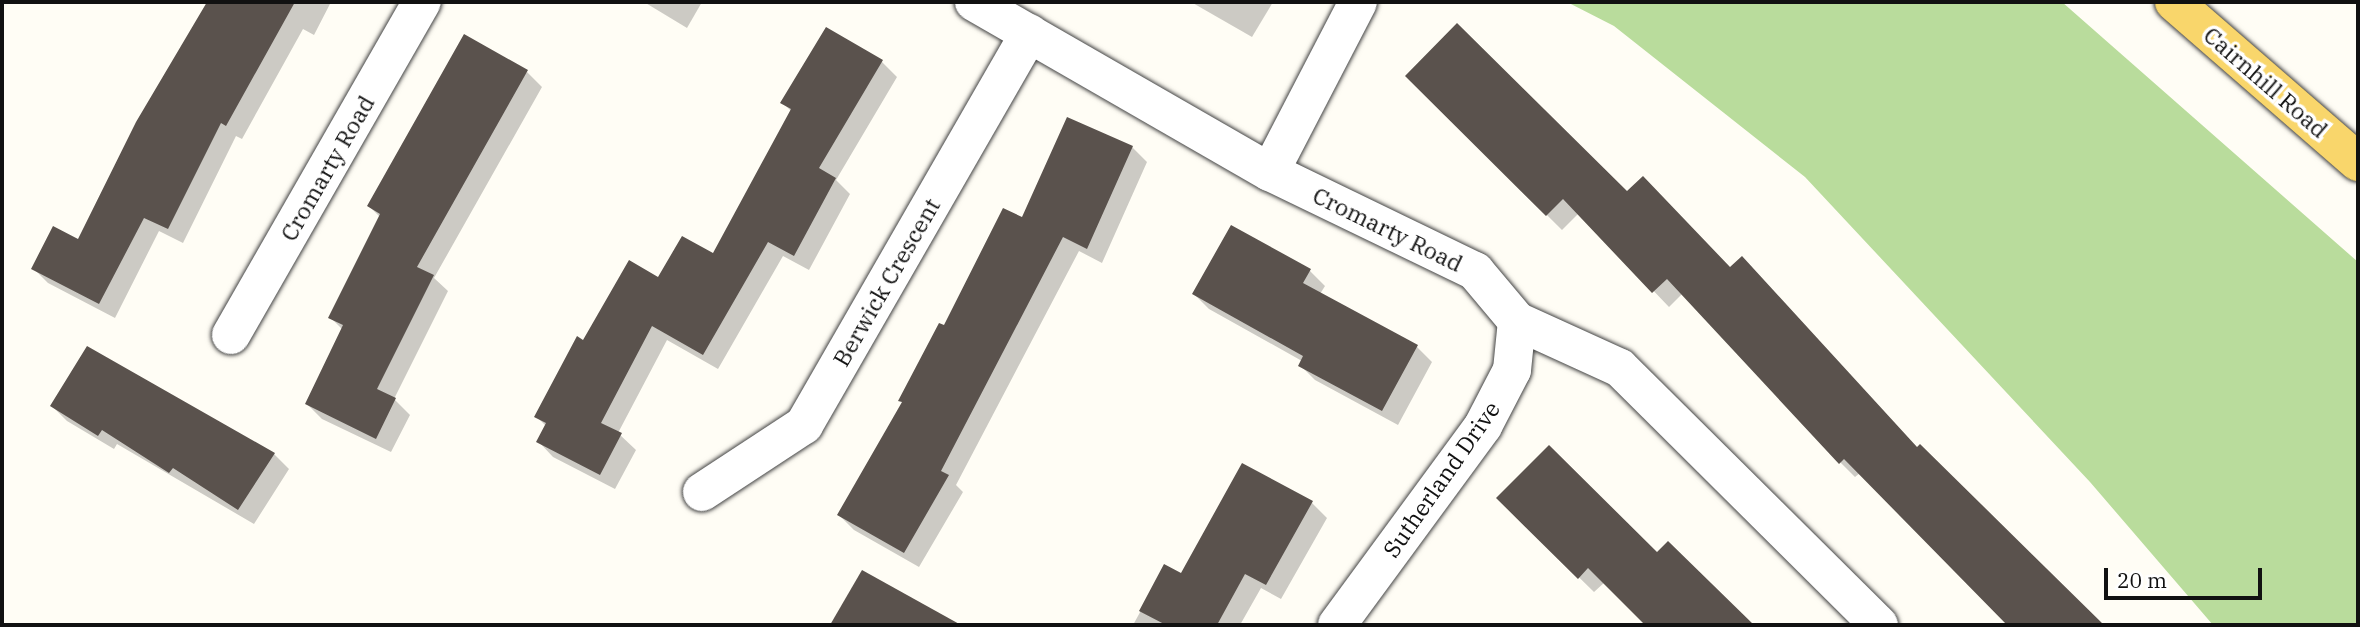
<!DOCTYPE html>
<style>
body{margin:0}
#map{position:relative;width:2360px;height:627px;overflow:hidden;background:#fffdf5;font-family:"IBM Plex Serif",serif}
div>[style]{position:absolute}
.forest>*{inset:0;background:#b9dc9c}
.shadow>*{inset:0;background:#0003}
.building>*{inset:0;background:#5a524d}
.roads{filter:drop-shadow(0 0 2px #444) drop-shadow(0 0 2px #444)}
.minor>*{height:38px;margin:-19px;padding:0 19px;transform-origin:19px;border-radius:19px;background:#fff}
.major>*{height:38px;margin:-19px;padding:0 19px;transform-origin:19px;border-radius:19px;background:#f9d66b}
span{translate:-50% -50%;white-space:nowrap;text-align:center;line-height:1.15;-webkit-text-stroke:7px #fff;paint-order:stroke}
.street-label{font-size:23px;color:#111}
.frame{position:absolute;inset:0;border:4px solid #111;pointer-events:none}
.scale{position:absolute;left:2104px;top:568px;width:158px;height:32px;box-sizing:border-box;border:4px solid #111;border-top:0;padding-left:9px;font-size:21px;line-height:24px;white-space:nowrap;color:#111;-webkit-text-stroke:5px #fff;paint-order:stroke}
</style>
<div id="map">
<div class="forest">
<div style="clip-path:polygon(1567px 2px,2062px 2px,2358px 262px,2358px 625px,2213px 625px,2090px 482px,1805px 177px,1614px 26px)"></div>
</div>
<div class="shadow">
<div style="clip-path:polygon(221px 2px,331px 2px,314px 35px,303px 29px,242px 139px,236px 136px,183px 243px,159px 231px,115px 318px,48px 283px,33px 268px,79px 241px)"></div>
<div style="clip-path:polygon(644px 2px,702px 2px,687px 28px)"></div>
<div style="clip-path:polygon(1191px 2px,1273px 2px,1252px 37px)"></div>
<div style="clip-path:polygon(826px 29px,882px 62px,897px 77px,836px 180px,850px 194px,809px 270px,783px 256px,718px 369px,667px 340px,618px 433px,636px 450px,615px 489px,553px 457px,538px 441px,546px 426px,537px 417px,584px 342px,659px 280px,714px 256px,791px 111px,783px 103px)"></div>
<div style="clip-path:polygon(527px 72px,542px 87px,434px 278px,448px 291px,394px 399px,410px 415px,391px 452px,322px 419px,307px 404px,343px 330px,330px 317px,380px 217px,369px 206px)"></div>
<div style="clip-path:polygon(1407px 76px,1627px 194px,1731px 269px,1917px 449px,1920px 446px,2100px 625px,2013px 625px,1860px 473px,1855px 477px,1840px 462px,1682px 294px,1669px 307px,1579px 213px,1562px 230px)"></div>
<div style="clip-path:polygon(1132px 147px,1147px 162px,1102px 263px,1079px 251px,956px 485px,963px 492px,919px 567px,854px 530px,839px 515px,945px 328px,1023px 220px)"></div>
<div style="clip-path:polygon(1310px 271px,1325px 286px,1320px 294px,1417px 347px,1432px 362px,1398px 425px,1315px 380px,1300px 365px,1302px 361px,1209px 309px,1194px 294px)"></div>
<div style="clip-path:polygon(52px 406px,274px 454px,289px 469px,254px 524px,117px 444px,114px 449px,67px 421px)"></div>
<div style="clip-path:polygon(1498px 498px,1657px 554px,1683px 558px,1747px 625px,1648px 625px,1605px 582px,1594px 592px)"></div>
<div style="clip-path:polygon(1312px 503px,1327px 518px,1281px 599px,1261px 588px,1240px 625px,1133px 625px,1165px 567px,1181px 576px)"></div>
<div style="clip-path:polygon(862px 572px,935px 619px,931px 625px,832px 625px)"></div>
</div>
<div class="building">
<div style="clip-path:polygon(207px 2px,295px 2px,226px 126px,221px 123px,168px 229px,144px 218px,99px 304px,31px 269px,53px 226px,78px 239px,136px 122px)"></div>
<div style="clip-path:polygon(1457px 23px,1627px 191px,1643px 176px,1730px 267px,1742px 256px,1917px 447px,1920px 444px,2104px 625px,2007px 625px,1844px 459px,1839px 464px,1667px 279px,1652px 293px,1563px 199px,1546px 216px,1405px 76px)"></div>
<div style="clip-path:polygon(826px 27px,883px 60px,819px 168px,836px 178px,794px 256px,768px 242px,703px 355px,652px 326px,601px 423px,622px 433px,600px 475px,536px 442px,546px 423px,534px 417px,577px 336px,583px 340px,629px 260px,658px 277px,682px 236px,713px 253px,791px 109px,780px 103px)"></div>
<div style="clip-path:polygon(464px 34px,528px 70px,417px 267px,434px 275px,377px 389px,396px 398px,376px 439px,305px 404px,343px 325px,328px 318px,380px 214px,367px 206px)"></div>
<div style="clip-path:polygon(1067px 117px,1133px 146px,1087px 249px,1063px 237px,941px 471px,949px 475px,904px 553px,837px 515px,902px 402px,898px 401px,939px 323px,944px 325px,1003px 208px,1022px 217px)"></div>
<div style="clip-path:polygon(1231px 225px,1311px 269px,1303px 283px,1418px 345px,1382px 411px,1298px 366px,1303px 356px,1192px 294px)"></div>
<div style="clip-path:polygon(87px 346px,275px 453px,238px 510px,173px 468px,169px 473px,102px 430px,98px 436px,50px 406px)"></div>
<div style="clip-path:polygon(1549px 445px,1657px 552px,1668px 541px,1754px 625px,1645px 625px,1588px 568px,1578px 579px,1496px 498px)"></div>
<div style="clip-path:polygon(1242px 463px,1313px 501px,1266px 585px,1245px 574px,1217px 625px,1166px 625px,1139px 611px,1164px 564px,1181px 573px)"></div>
<div style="clip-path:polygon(862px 570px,961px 625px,830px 625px)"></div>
</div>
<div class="roads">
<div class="minor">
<div style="left:974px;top:2px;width:341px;rotate:29.9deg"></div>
<div style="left:1270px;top:172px;width:228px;rotate:25.8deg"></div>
<div style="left:1475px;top:271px;width:65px;rotate:50deg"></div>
<div style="left:1517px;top:321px;width:113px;rotate:24.5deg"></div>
<div style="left:1620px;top:368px;width:365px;rotate:44.8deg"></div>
<div style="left:1270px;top:172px;width:191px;rotate:-62.6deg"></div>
<div style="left:231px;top:335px;width:384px;rotate:-60.2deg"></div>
<div style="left:702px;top:492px;width:122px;rotate:-33.3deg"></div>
<div style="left:804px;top:425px;width:452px;rotate:-60.1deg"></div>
<div style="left:1337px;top:625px;width:247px;rotate:-53.7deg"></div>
<div style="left:1483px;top:426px;width:63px;rotate:-62.6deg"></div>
<div style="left:1512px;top:370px;width:49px;rotate:-84.2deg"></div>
</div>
<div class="major">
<div style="left:2174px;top:2px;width:244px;rotate:41deg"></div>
</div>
</div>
<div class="street-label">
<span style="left:2266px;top:82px;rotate:41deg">Cairnhill Road</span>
<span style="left:327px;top:168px;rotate:-60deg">Cromarty Road</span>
<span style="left:1388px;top:229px;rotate:26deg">Cromarty Road</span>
<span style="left:886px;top:282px;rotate:-60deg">Berwick Crescent</span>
<span style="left:1441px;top:479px;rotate:-55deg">Sutherland Drive</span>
</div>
<div class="frame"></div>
<div class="scale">20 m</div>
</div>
